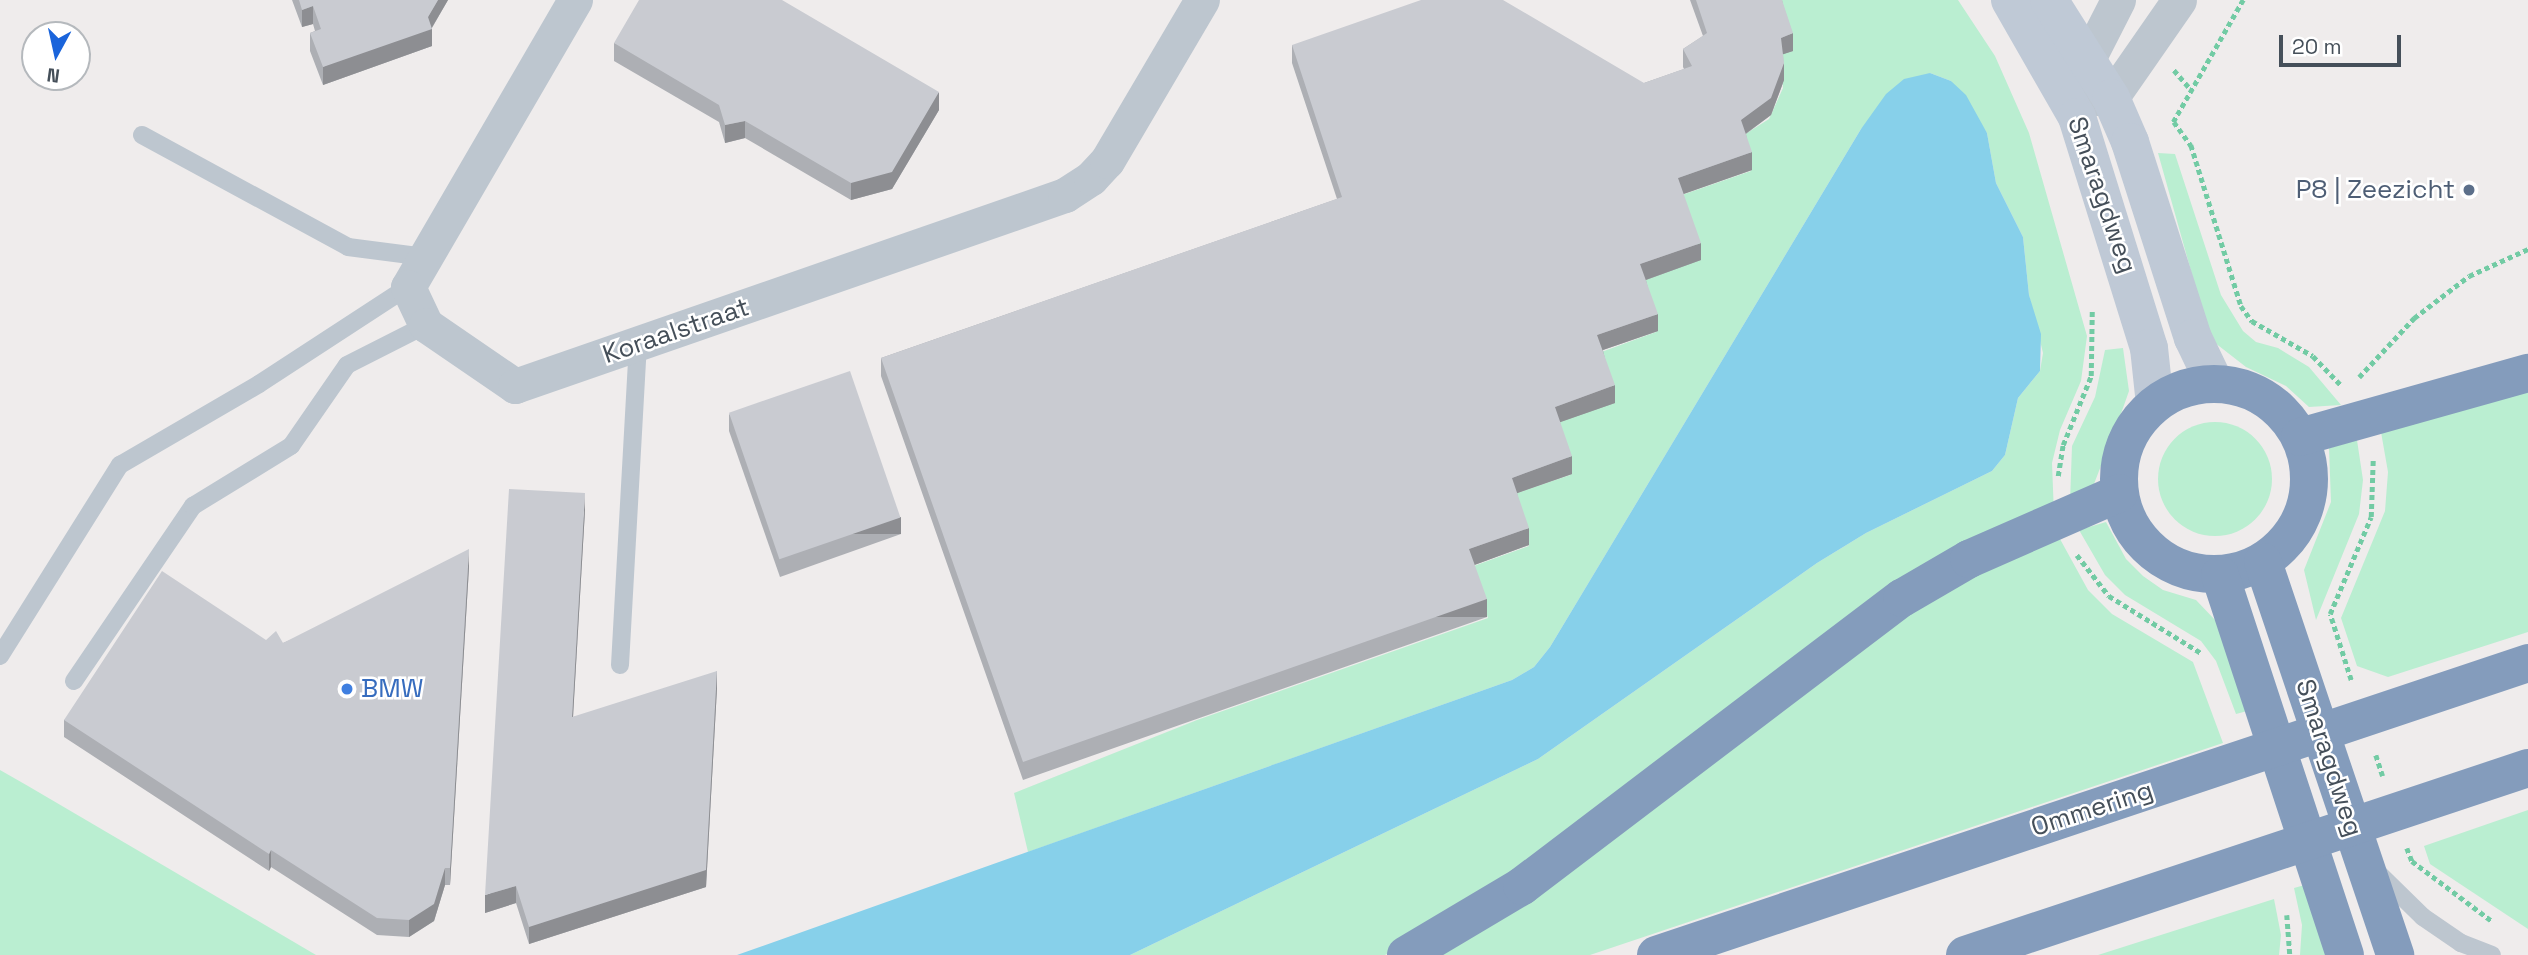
<!DOCTYPE html>
<style>
body{margin:0}
#map{position:relative;width:2528px;height:955px;overflow:hidden;background:#efecec;font-family:"Space Grotesk",sans-serif}
div>[style]{position:absolute}
.green>*{inset:0;background:#baeed1}
.round{border-radius:50%}
.water>*{inset:0;background:#87d0ea}
.path>*{height:4.5px;margin-top:-2.25px;transform-origin:0;background:repeating-linear-gradient(90deg,#72cba4 0 5px,transparent 0 8.5px)}
.lane>*{height:18px;margin:-9px;padding:0 9px;transform-origin:9px;border-radius:9px;background:#bdc6cf}
.street>*{height:35px;margin:-17.5px;padding:0 17.5px;transform-origin:17.5px;border-radius:17.5px;background:#bdc6cf}
.secondary>*{height:38px;margin:-19px;padding:0 19px;transform-origin:19px;border-radius:19px;background:#bfc9d6}
.highway>*{height:38px;margin:-19px;padding:0 19px;transform-origin:19px;border-radius:19px;background:#849cbc}
.highway>.ring{margin:-19px;padding:0;box-sizing:content-box;background:none;border:38px solid #849cbc;border-radius:50%}
.wall>*{inset:0;background:#adafb4}
.shaded-wall>*{inset:0;background:#8d8e92;transform-origin:0 0}
.building>*{inset:0;background:#c9cbd1;transform-origin:0 0}
.dots>*{width:19px;height:19px;translate:-50% -50%;box-sizing:border-box;border:4px solid #fff;border-radius:50%}
span{translate:-50% -50%;white-space:nowrap;text-align:center;line-height:1.15;-webkit-text-stroke:5px #fff;paint-order:stroke}
.service-label{font-size:26px;color:#4e5e75}
.right{translate:-100% -50%;text-align:right}
.street-label{font-size:26px;color:#454f59}
.shop-label{font-size:26px;color:#366cbe}
.left{translate:0 -50%;text-align:left}
.north{position:absolute;left:21px;top:21px;width:70px;height:70px;box-sizing:border-box;background:#fff;border:2px solid #b5b9bd;border-radius:50%;rotate:188deg;font-size:19px;font-weight:700;line-height:28px;text-align:center;color:#454f59}
.north::after{content:'';display:block;margin:auto;width:24px;height:32px;background:#1a64db;clip-path:polygon(50% 0,100% 100%,50% 72%,0 100%)}
.scale{position:absolute;left:2279px;top:35px;width:122px;height:32px;box-sizing:border-box;border:4px solid #454f59;border-top:0;padding-left:9px;font-size:21px;line-height:24px;white-space:nowrap;color:#454f59;-webkit-text-stroke:5px #fff;paint-order:stroke}
</style>
<div id="map">
<div class="green">
<div style="clip-path:polygon(1774px 0,1958px 0,1995px 56px,2029px 133px,2087px 336px,2081px 381px,2060px 430px,2052px 463px,2054px 514px,1475px 905px,1385px 955px,1130px 955px,1538px 759px,1817px 563px,1866px 533px,1992px 471px,2005px 455px,2018px 398px,2040px 371px,2043px 353px,2029px 295px,2023px 237px,1996px 183px,1987px 133px,1951px 81px,1930px 73px,1861px 129px,1550px 647px,1534px 667px,1512px 680px,1028px 852px,1014px 793px,1197px 720px,1488px 618px,1471px 567px,1529px 546px,1511px 495px,1570px 475px,1553px 424px,1596px 354px,1656px 332px,1639px 282px,1679px 196px,1751px 171px,1739px 138px,1769px 119px,1783px 88px)"></div>
<div style="clip-path:polygon(2158px 153px,2175px 154px,2221px 295px,2243px 331px,2256px 342px,2278px 348px,2309px 367px,2341px 405px,2309px 407px,2286px 386px,2246px 367px,2210px 339px)"></div>
<div style="clip-path:polygon(2123px 348px,2129px 391px,2123px 408px,2094px 484px,2070px 502px,2072px 446px,2095px 397px,2105px 350px)"></div>
<div style="clip-path:polygon(2528px 389px,2528px 632px,2388px 677px,2357px 666px,2341px 618px,2385px 511px,2388px 472px,2381px 432px)"></div>
<div class="round" style="left:2158px;top:422px;width:114px;height:114px"></div>
<div style="clip-path:polygon(2357px 440px,2363px 480px,2359px 514px,2316px 620px,2304px 570px,2331px 502px,2329px 448px)"></div>
<div style="clip-path:polygon(2106px 522px,2126px 559px,2143px 576px,2163px 590px,2196px 600px,2216px 621px,2251px 710px,2236px 714px,2216px 661px,2201px 641px,2125px 595px,2105px 575px,2079px 530px)"></div>
<div style="clip-path:polygon(2060px 539px,2088px 590px,2112px 614px,2193px 662px,2223px 743px,1590px 955px,1432px 955px,1816px 677px,1956px 583px)"></div>
<div style="clip-path:polygon(0 770px,28px 786px,316px 955px,0 955px)"></div>
<div style="clip-path:polygon(2528px 810px,2528px 929px,2430px 864px,2424px 846px)"></div>
<div style="clip-path:polygon(2312px 883px,2331px 955px,2300px 955px,2302px 925px,2294px 888px)"></div>
<div style="clip-path:polygon(2274px 899px,2281px 935px,2279px 955px,2098px 955px)"></div>
</div>
<div class="water">
<div style="clip-path:polygon(1930px 73px,1951px 81px,1966px 95px,1987px 133px,1996px 183px,2023px 237px,2029px 295px,2041px 334px,2040px 371px,2018px 398px,2005px 455px,1992px 471px,1866px 533px,1817px 563px,1538px 759px,1130px 955px,737px 955px,1512px 680px,1534px 667px,1550px 647px,1861px 129px,1886px 94px,1904px 79px)"></div>
</div>
<div class="path">
<div style="left:2174px;top:70px;width:28px;rotate:49deg"></div>
<div style="left:2173px;top:122px;width:141px;rotate:-60.2deg"></div>
<div style="left:2174px;top:122px;width:29px;rotate:54deg"></div>
<div style="left:2191px;top:145px;width:169px;rotate:72.7deg"></div>
<div style="left:2241px;top:306px;width:19px;rotate:54deg"></div>
<div style="left:2252px;top:321px;width:70px;rotate:29.8deg"></div>
<div style="left:2313px;top:356px;width:40px;rotate:46deg"></div>
<div style="left:2359px;top:377px;width:81px;rotate:-47deg"></div>
<div style="left:2414px;top:318px;width:69px;rotate:-37.4deg"></div>
<div style="left:2469px;top:276px;width:65px;rotate:-24.6deg"></div>
<div style="left:2058px;top:476px;width:31px;rotate:-81deg"></div>
<div style="left:2063px;top:445px;width:74px;rotate:-67.9deg"></div>
<div style="left:2091px;top:376px;width:67px;rotate:-89.1deg"></div>
<div style="left:2077px;top:555px;width:52px;rotate:52deg"></div>
<div style="left:2109px;top:596px;width:110px;rotate:31.7deg"></div>
<div style="left:2351px;top:680px;width:69px;rotate:-107.7deg"></div>
<div style="left:2330px;top:614px;width:105px;rotate:-67.1deg"></div>
<div style="left:2371px;top:517px;width:58px;rotate:-88deg"></div>
<div style="left:2376px;top:755px;width:22px;rotate:72deg"></div>
<div style="left:2407px;top:848px;width:14px;rotate:69deg"></div>
<div style="left:2412px;top:861px;width:100px;rotate:36.9deg"></div>
<div style="left:2287px;top:915px;width:40px;rotate:85.7deg"></div>
</div>
<div class="lane">
<div style="left:142px;top:135px;width:234px;rotate:28.5deg"></div>
<div style="left:348px;top:247px;width:78px;rotate:7.4deg"></div>
<div style="left:0;top:656px;width:226px;rotate:-57.9deg"></div>
<div style="left:120px;top:465px;width:161px;rotate:-30.2deg"></div>
<div style="left:259px;top:384px;width:178px;rotate:-33.1deg"></div>
<div style="left:620px;top:665px;width:322px;rotate:-86.8deg"></div>
<div style="left:74px;top:681px;width:212px;rotate:-55.8deg"></div>
<div style="left:193px;top:506px;width:115px;rotate:-31.5deg"></div>
<div style="left:291px;top:446px;width:98px;rotate:-55.3deg"></div>
<div style="left:347px;top:365px;width:89px;rotate:-26.9deg"></div>
<div style="left:2377px;top:872px;width:64px;rotate:44.4deg"></div>
<div style="left:2423px;top:917px;width:46px;rotate:34.4deg"></div>
<div style="left:2461px;top:943px;width:33px;rotate:21deg"></div>
</div>
<div class="street">
<div style="left:575px;top:0;width:332px;rotate:120.2deg"></div>
<div style="left:408px;top:287px;width:42px;rotate:64.7deg"></div>
<div style="left:426px;top:325px;width:108px;rotate:34.4deg"></div>
<div style="left:515px;top:386px;width:582px;rotate:-19.15deg"></div>
<div style="left:1065px;top:195px;width:31px;rotate:-33deg"></div>
<div style="left:1091px;top:178px;width:23px;rotate:-47deg"></div>
<div style="left:1107px;top:161px;width:187px;rotate:-59.5deg"></div>
<div style="left:2118px;top:0;width:110px;rotate:117deg"></div>
<div style="left:2068px;top:98px;width:43px"></div>
<div style="left:2111px;top:98px;width:119px;rotate:-55.2deg"></div>
</div>
<div class="secondary">
<div style="left:2010px;top:0;width:135px;rotate:60.2deg"></div>
<div style="left:2077px;top:117px;width:242px;rotate:72.7deg"></div>
<div style="left:2149px;top:348px;width:56px;rotate:83.9deg"></div>
<div style="left:2049px;top:0;width:116px;rotate:57.7deg"></div>
<div style="left:2111px;top:98px;width:48px;rotate:66.6deg"></div>
<div style="left:2130px;top:142px;width:206px;rotate:72.2deg"></div>
<div style="left:2193px;top:338px;width:51px;rotate:64.4deg"></div>
</div>
<div class="highway">
<div class="ring" style="left:2119px;top:384px;width:152px;height:152px"></div>
<div style="left:2300px;top:437px;width:237px;rotate:-15.7deg"></div>
<div style="left:2263px;top:562px;width:415px;rotate:71.4deg"></div>
<div style="left:2220px;top:575px;width:400px;rotate:71.8deg"></div>
<div style="left:1406px;top:955px;width:135px;rotate:-30.7deg"></div>
<div style="left:1522px;top:886px;width:477px;rotate:-37.2deg"></div>
<div style="left:1902px;top:598px;width:78px;rotate:-30.2deg"></div>
<div style="left:1969px;top:559px;width:164px;rotate:-23.7deg"></div>
<div style="left:1656px;top:955px;width:920px;rotate:-18.51deg"></div>
<div style="left:1965px;top:955px;width:593px;rotate:-18.37deg"></div>
</div>
<div class="wall">
<div style="clip-path:polygon(292px 0,448px 0,432px 28px,432px 46px,323px 85px,310px 51px,310px 33px,315px 31px,313px 24px,302px 27px)"></div>
<div style="clip-path:polygon(1690px 0,1782px 0,1793px 51px,1783px 54px,1784px 80px,1771px 115px,1746px 134px,1752px 170px,1683px 194px,1701px 260px,1646px 280px,1658px 331px,1603px 350px,1615px 403px,1560px 422px,1572px 474px,1517px 493px,1529px 545px,1474px 565px,1487px 617px,1023px 780px,881px 376px,881px 358px,1337px 199px,1292px 63px,1292px 45px,1644px 83px,1684px 69px,1683px 67px,1683px 49px,1703px 36px)"></div>
<div style="clip-path:polygon(614px 43px,939px 110px,892px 189px,851px 200px,745px 138px,725px 143px,719px 122px,614px 61px)"></div>
<div style="clip-path:polygon(729px 414px,901px 534px,780px 577px,729px 431px)"></div>
<div style="clip-path:polygon(585px 510px,573px 717px,717px 688px,706px 887px,529px 944px,516px 903px,485px 913px)"></div>
<div style="clip-path:polygon(469px 567px,450px 885px,445px 885px,434px 921px,409px 937px,377px 935px,271px 867px,269px 871px,64px 737px,64px 720px,266px 640px,283px 643px)"></div>
</div>
<div class="shaded-wall">
<div style="clip-path:polygon(438px 0,448px 0,431px 29px,432px 29px,432px 46px,323px 85px,323px 67px,428px 17px)"></div>
<div style="clip-path:polygon(313px 6px,313px 24px,302px 27px,302px 10px)"></div>
<div style="clip-path:polygon(1793px 33px,1793px 51px,1781px 55px,1781px 38px)"></div>
<div style="clip-path:polygon(1784px 63px,1784px 80px,1771px 115px,1741px 137px,1741px 120px)"></div>
<div style="clip-path:polygon(939px 92px,939px 110px,892px 189px,851px 200px,851px 183px)"></div>
<div style="clip-path:polygon(745px 121px,745px 138px,725px 143px,725px 125px)"></div>
<div style="clip-path:polygon(1752px 152px,1752px 170px,1678px 196px,1678px 178px)"></div>
<div style="clip-path:polygon(1701px 243px,1701px 260px,1640px 282px,1640px 264px)"></div>
<div style="clip-path:polygon(1658px 314px,1658px 331px,1597px 352px,1597px 335px)"></div>
<div style="clip-path:polygon(1615px 385px,1615px 403px,1555px 424px,1555px 407px)"></div>
<div style="clip-path:polygon(1572px 456px,1572px 474px,1512px 495px,1512px 478px)"></div>
<div style="clip-path:polygon(585px 493px,585px 510px,572px 734px,572px 717px)"></div>
<div style="left:901px;top:517px;width:17px;height:128px;rotate:90deg"></div>
<div style="clip-path:polygon(1529px 528px,1529px 545px,1469px 567px,1469px 549px)"></div>
<div style="clip-path:polygon(469px 549px,469px 567px,450px 885px,450px 868px)"></div>
<div style="left:1487px;top:599px;width:18px;height:492px;rotate:90deg"></div>
<div style="clip-path:polygon(717px 671px,717px 688px,706px 887px,529px 944px,529px 927px)"></div>
<div style="clip-path:polygon(271px 850px,271px 867px,269px 871px,269px 854px)"></div>
<div style="clip-path:polygon(445px 868px,445px 885px,434px 921px,409px 937px,409px 920px)"></div>
<div style="clip-path:polygon(516px 886px,516px 903px,485px 913px,485px 895px)"></div>
</div>
<div class="building">
<div style="clip-path:polygon(299px 0,438px 0,428px 17px,432px 29px,323px 67px,310px 33px,321px 29px,313px 6px,302px 10px)"></div>
<div style="clip-path:polygon(639px 0,782px 0,939px 92px,892px 172px,851px 183px,745px 121px,725px 125px,719px 105px,614px 43px)"></div>
<div style="clip-path:polygon(1421px 0,1503px 0,1644px 83px,1692px 66px,1683px 49px,1707px 33px,1696px 0,1782px 0,1793px 33px,1781px 38px,1784px 63px,1771px 98px,1741px 120px,1752px 152px,1678px 178px,1701px 243px,1640px 264px,1658px 314px,1597px 335px,1615px 385px,1555px 407px,1572px 456px,1512px 478px,1529px 528px,1469px 549px,1487px 599px,1023px 762px,881px 358px,1342px 197px,1292px 45px)"></div>
<div style="left:850px;top:371px;width:155px;height:128px;rotate:71deg"></div>
<div style="clip-path:polygon(509px 489px,585px 493px,572px 717px,717px 671px,706px 870px,529px 927px,516px 886px,485px 895px)"></div>
<div style="clip-path:polygon(469px 549px,450px 868px,445px 868px,434px 904px,409px 920px,377px 918px,271px 850px,269px 854px,64px 720px,162px 571px,266px 640px,276px 631px,283px 643px)"></div>
</div>
<div class="dots">
<div style="left:2469px;top:190px;background:#5c6f8a"></div>
<div style="left:347px;top:689px;background:#3f7fe0"></div>
</div>
<div class="service-label">
<span class="right" style="left:2455px;top:190px">P8 | Zeezicht</span>
</div>
<div class="street-label">
<span style="left:2102px;top:195px;rotate:71deg">Smaragdweg</span>
<span style="left:676px;top:331px;rotate:-19deg">Koraalstraat</span>
<span style="left:2329px;top:758px;rotate:72deg">Smaragdweg</span>
<span style="left:2092px;top:809px;rotate:-18deg">Ommering</span>
</div>
<div class="shop-label">
<span class="left" style="left:361px;top:689px">BMW</span>
</div>
<div class="north">N</div>
<div class="scale">20 m</div>
</div>
